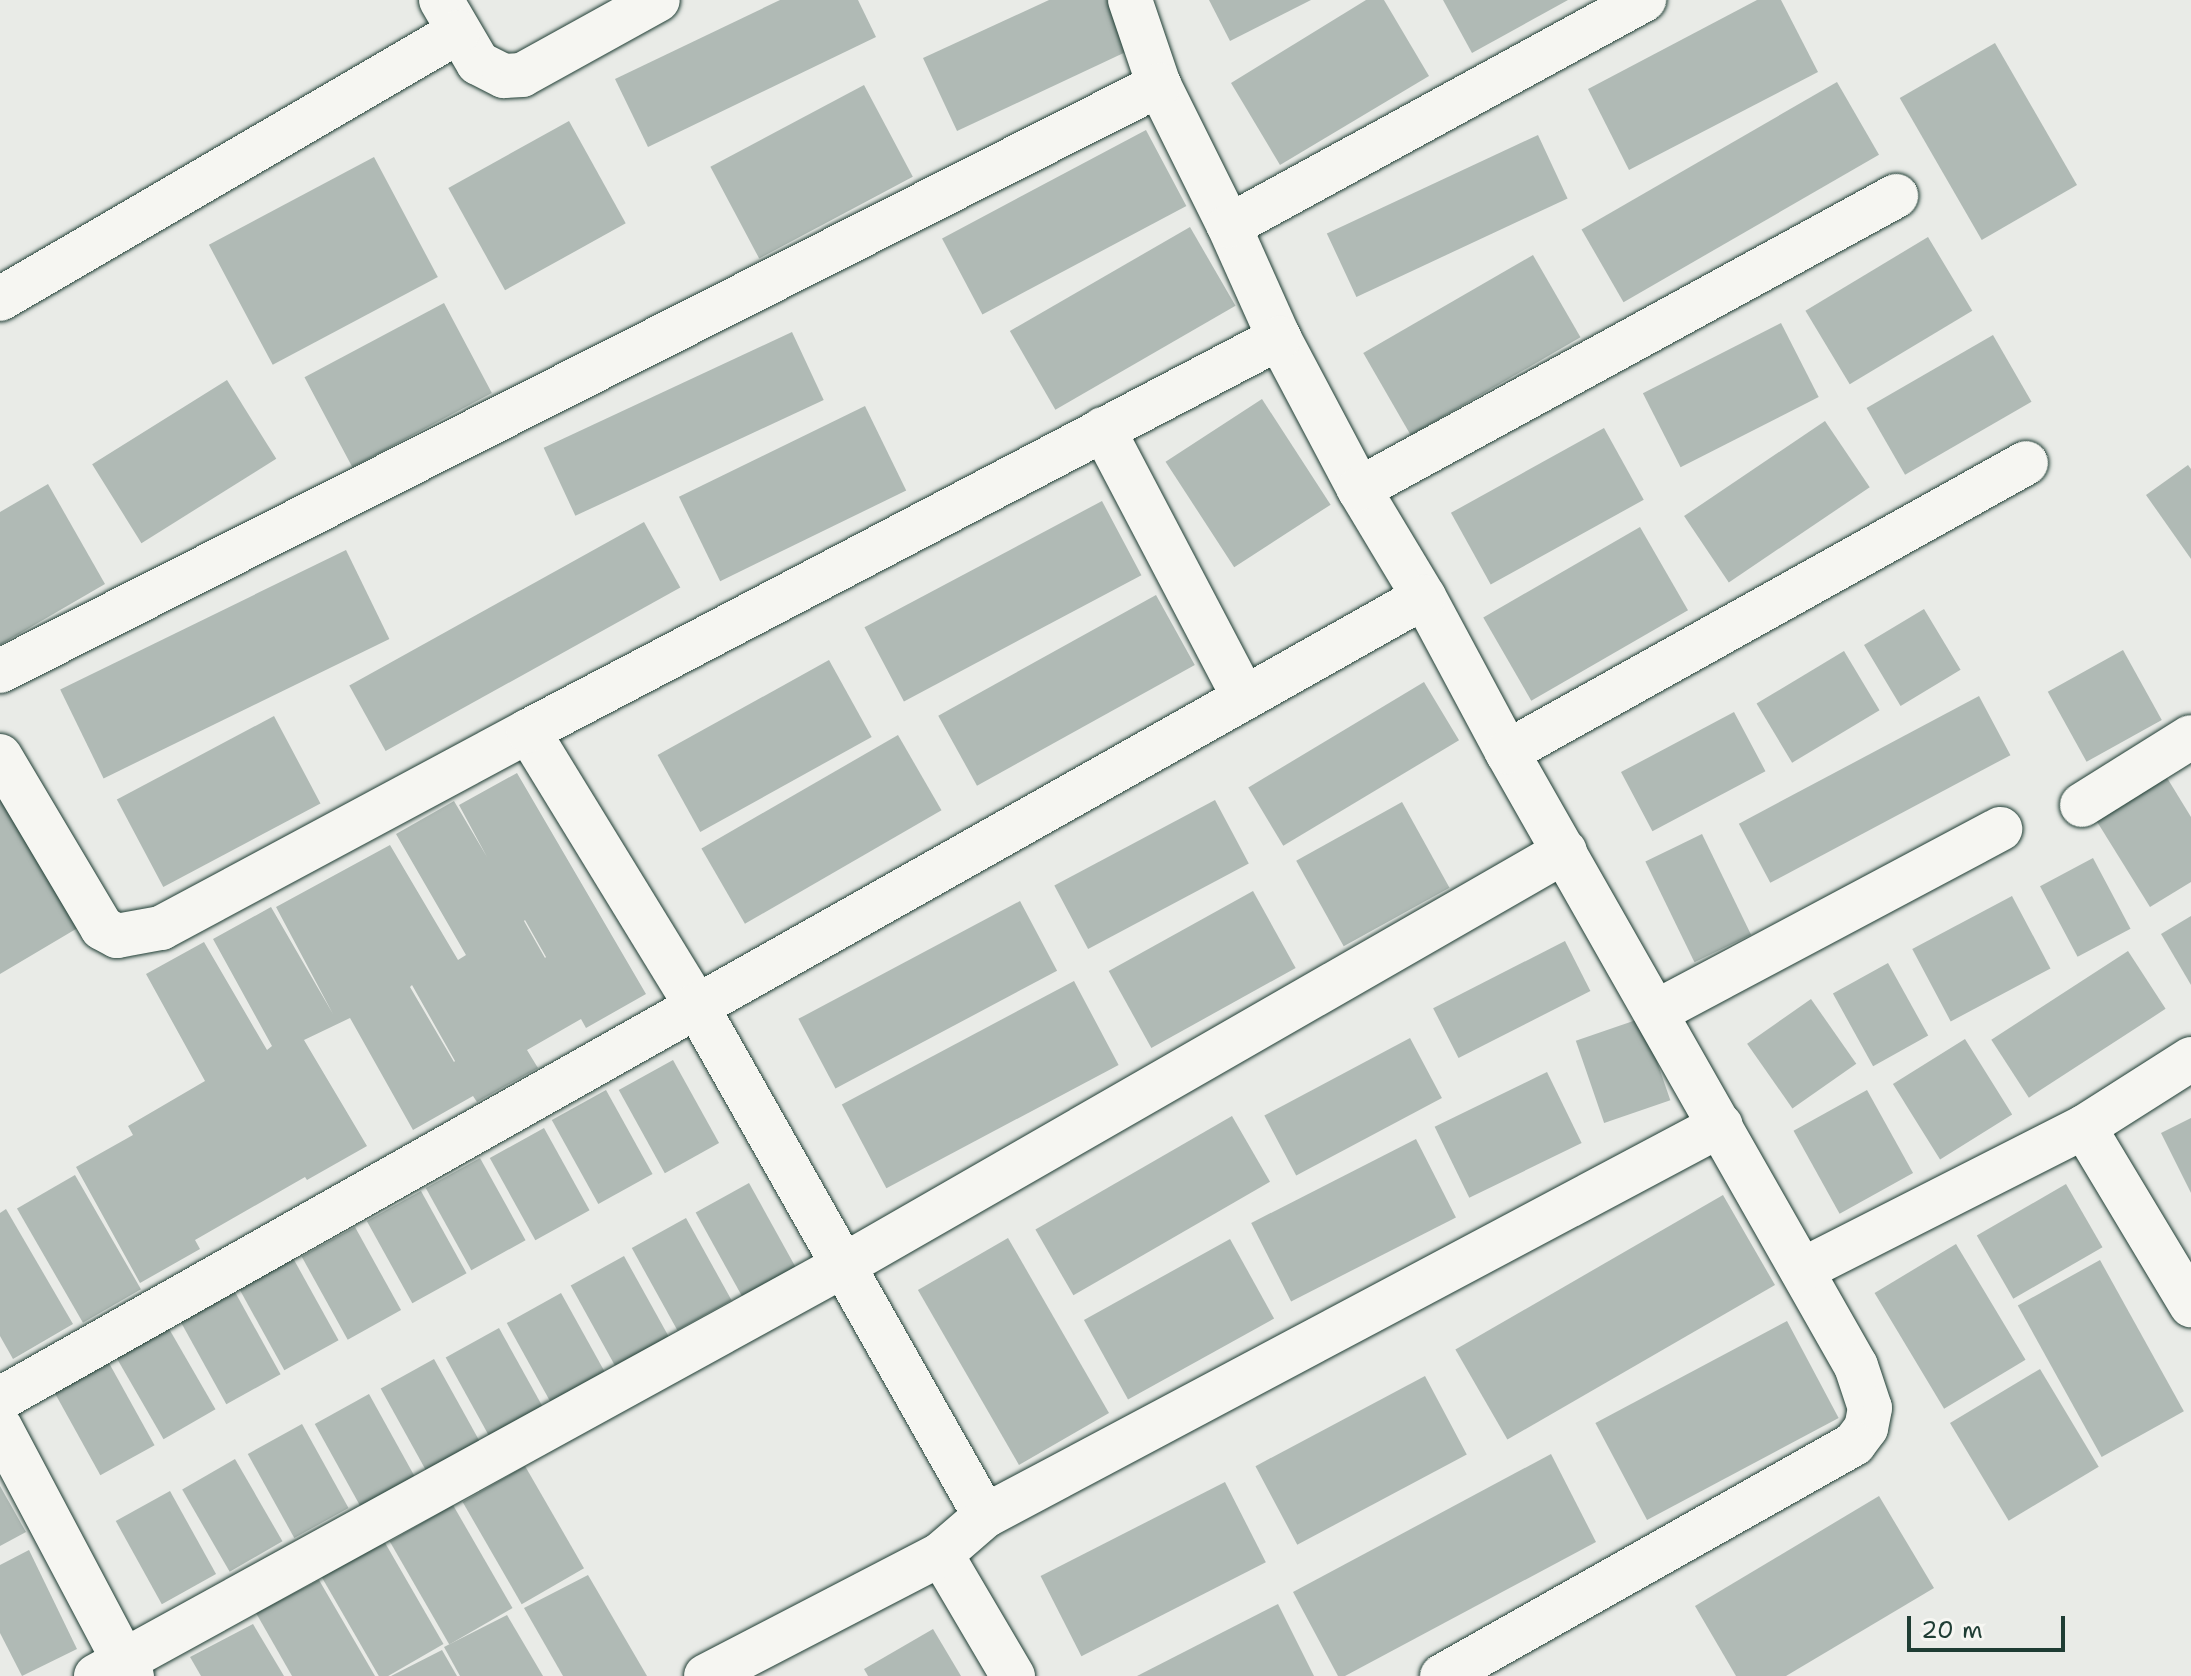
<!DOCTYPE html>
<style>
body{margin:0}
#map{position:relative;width:2191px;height:1676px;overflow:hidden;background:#e9ebe7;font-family:"Shantell Sans",sans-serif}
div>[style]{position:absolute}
.building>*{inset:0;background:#b0bab5;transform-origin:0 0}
.roads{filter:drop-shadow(0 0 2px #1f3d34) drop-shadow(0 0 2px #1f3d34)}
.minor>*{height:44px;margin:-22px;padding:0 22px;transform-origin:22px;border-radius:22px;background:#f6f6f2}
span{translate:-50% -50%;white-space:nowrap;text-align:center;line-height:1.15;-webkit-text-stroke:8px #f6f6f2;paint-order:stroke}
.scale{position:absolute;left:1907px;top:1616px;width:158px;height:36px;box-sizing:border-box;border:4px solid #1f3d34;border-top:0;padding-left:10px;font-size:24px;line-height:28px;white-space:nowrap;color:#1f3d34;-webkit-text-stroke:6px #f6f6f2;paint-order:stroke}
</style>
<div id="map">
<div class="building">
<div style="clip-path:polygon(780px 0,858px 0,876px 37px,648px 147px,615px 79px)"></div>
<div style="clip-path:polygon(1049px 0,1107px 0,1130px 50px,957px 131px,923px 58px)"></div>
<div style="clip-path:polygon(1209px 0,1311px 0,1230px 41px)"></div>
<div style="clip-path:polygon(1366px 0,1384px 0,1429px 76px,1280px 165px,1231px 83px)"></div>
<div style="clip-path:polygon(1443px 0,1568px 0,1472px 53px)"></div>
<div style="clip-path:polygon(1757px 0,1781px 0,1818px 72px,1629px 170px,1588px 89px)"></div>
<div style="left:1995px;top:43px;width:164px;height:110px;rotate:60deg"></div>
<div style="left:1837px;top:82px;width:84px;height:295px;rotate:60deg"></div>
<div style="left:864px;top:85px;width:104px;height:174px;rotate:62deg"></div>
<div style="left:569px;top:121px;width:117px;height:138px;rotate:61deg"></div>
<div style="left:1146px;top:130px;width:86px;height:231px;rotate:62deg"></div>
<div style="left:1538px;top:135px;width:70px;height:233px;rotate:65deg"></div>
<div style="left:374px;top:157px;width:136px;height:187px;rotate:62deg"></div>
<div style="left:1190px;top:227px;width:91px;height:208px;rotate:60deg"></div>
<div style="left:1928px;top:237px;width:86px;height:143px;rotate:59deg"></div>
<div style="left:1533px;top:255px;width:95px;height:196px;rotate:60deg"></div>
<div style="left:444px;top:303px;width:102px;height:158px;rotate:62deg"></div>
<div style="left:1781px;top:323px;width:83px;height:155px;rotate:63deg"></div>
<div style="left:792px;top:332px;width:75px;height:274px;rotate:65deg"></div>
<div style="left:1993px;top:335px;width:77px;height:146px;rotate:60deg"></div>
<div style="left:227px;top:380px;width:93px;height:159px;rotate:58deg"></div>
<div style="left:1262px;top:399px;width:126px;height:115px;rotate:57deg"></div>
<div style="left:865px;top:406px;width:94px;height:207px;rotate:64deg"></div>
<div style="left:1825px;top:421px;width:80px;height:170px;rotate:56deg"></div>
<div style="left:1604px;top:428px;width:82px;height:175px;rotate:61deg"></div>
<div style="clip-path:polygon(2188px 465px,2191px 469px,2191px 559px,2146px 495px)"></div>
<div style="clip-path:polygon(48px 484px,105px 584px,0 645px,0 512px)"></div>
<div style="left:1102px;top:501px;width:84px;height:269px;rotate:62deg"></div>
<div style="left:644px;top:522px;width:75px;height:337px;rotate:61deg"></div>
<div style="left:1640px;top:527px;width:96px;height:181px;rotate:60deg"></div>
<div style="left:346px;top:550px;width:99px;height:318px;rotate:64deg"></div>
<div style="left:1156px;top:595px;width:80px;height:249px;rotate:61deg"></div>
<div style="left:1924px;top:609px;width:71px;height:70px;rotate:59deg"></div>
<div style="left:2123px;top:650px;width:80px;height:86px;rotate:61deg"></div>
<div style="left:1844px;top:651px;width:69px;height:102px;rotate:59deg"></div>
<div style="left:829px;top:660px;width:88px;height:196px;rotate:61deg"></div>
<div style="left:1424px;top:682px;width:68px;height:205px;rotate:59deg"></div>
<div style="left:1979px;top:696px;width:67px;height:272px;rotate:62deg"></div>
<div style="left:1734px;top:712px;width:67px;height:128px;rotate:62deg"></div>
<div style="left:274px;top:716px;width:99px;height:178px;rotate:62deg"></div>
<div style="left:898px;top:735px;width:87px;height:227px;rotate:60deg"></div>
<div style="clip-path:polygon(2161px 768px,2191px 817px,2191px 882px,2150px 907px,2091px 812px)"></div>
<div style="clip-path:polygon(evenodd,517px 773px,646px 994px,586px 1028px,581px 1019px,527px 1050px,538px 1068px,477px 1102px,473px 1096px,413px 1130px,350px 1018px,304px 1040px,367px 1146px,307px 1180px,305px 1177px,195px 1240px,200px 1249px,140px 1283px,76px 1167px,133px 1135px,128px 1126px,205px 1081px,146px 974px,204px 942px,267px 1050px,272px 1046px,213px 939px,271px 907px,333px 1014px,276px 907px,390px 845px,458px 960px,466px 955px,396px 834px,454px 801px,487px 857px,459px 805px,517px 773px,525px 920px,546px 957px,545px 958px,524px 921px,525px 920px,517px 773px,412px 985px,455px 1061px,454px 1062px,410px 987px,412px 985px)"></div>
<div style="clip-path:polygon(0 788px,81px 926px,0 974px)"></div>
<div style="left:1215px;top:800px;width:72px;height:182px;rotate:62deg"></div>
<div style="left:1402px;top:802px;width:98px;height:121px;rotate:61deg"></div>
<div style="left:1702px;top:834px;width:112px;height:63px;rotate:64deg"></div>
<div style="left:2093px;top:858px;width:80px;height:60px;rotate:62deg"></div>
<div style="left:1253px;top:891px;width:88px;height:165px;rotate:61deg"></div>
<div style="left:2012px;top:896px;width:82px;height:113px;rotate:62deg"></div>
<div style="left:1020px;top:901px;width:79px;height:251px;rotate:62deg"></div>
<div style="clip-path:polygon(2191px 916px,2191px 985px,2161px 934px)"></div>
<div style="left:1565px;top:941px;width:56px;height:148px;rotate:63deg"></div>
<div style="left:2128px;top:951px;width:69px;height:163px;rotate:57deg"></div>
<div style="left:1888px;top:963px;width:83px;height:63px;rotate:61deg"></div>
<div style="left:1074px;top:981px;width:95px;height:263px;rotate:62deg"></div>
<div style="left:1811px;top:999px;width:79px;height:78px;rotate:55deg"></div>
<div style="left:1642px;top:1018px;width:87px;height:70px;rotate:71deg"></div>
<div style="left:1410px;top:1038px;width:68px;height:165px;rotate:62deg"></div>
<div style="left:1965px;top:1039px;width:89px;height:85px;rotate:58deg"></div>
<div style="left:673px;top:1060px;width:95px;height:62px;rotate:61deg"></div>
<div style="left:1547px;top:1072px;width:79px;height:125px;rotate:64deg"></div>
<div style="left:606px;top:1090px;width:96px;height:62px;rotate:61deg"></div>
<div style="left:1867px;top:1090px;width:95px;height:84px;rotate:61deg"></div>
<div style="left:1232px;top:1116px;width:76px;height:227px;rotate:60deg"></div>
<div style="clip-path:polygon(2191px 1118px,2191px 1193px,2161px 1133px)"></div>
<div style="left:544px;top:1128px;width:94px;height:62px;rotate:61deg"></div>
<div style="left:1416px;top:1139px;width:88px;height:185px;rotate:63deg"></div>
<div style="left:480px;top:1158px;width:94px;height:62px;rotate:61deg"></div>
<div style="left:75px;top:1175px;width:132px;height:67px;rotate:60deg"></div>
<div style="left:749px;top:1183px;width:96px;height:61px;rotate:61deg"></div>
<div style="left:2066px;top:1184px;width:73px;height:103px;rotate:60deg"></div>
<div style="left:421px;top:1191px;width:94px;height:62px;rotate:61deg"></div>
<div style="left:1723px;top:1195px;width:104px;height:309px;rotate:60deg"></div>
<div style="clip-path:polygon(6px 1209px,73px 1324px,13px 1359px,0 1336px,0 1213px)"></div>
<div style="left:686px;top:1218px;width:94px;height:62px;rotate:61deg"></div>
<div style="left:355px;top:1227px;width:95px;height:61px;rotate:61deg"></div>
<div style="left:1008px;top:1238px;width:202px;height:104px;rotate:60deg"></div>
<div style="left:1230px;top:1239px;width:91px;height:167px;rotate:61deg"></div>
<div style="left:1956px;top:1244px;width:135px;height:95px;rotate:59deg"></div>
<div style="left:624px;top:1256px;width:95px;height:61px;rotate:61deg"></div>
<div style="left:293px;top:1258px;width:94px;height:62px;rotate:61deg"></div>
<div style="left:2100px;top:1260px;width:173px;height:94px;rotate:61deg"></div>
<div style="left:235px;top:1292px;width:94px;height:62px;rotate:61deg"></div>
<div style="left:561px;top:1293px;width:95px;height:62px;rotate:61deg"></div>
<div style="left:1787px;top:1321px;width:110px;height:217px;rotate:62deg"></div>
<div style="left:168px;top:1327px;width:95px;height:60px;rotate:60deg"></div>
<div style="left:499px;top:1328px;width:95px;height:61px;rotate:61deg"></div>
<div style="left:434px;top:1359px;width:95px;height:61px;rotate:61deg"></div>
<div style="left:109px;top:1363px;width:94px;height:62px;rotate:61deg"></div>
<div style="left:2040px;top:1369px;width:114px;height:105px;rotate:59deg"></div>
<div style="left:1425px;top:1376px;width:89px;height:192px;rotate:62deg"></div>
<div style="left:369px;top:1394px;width:94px;height:62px;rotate:61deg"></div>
<div style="left:302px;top:1424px;width:96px;height:62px;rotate:61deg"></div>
<div style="clip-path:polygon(1551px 1454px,1596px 1542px,1345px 1676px,1338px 1676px,1293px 1592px)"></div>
<div style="left:235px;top:1459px;width:95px;height:61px;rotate:60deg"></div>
<div style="left:525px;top:1466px;width:118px;height:72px;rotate:60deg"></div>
<div style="left:1225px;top:1482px;width:90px;height:207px;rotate:63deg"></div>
<div style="clip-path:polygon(0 1486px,26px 1532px,0 1546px)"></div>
<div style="left:170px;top:1491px;width:95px;height:62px;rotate:61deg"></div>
<div style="clip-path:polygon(1879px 1496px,1934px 1588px,1786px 1676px,1736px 1676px,1695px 1606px)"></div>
<div style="left:453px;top:1505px;width:119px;height:73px;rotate:60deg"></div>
<div style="left:384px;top:1541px;width:119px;height:72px;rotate:60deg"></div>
<div style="clip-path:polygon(29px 1550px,77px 1649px,22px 1676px,0 1633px,0 1565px)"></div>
<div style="clip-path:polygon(588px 1575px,647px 1676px,563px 1676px,524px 1608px)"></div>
<div style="clip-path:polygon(319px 1580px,375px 1676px,292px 1676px,256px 1613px)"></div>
<div style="clip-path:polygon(1278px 1604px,1314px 1676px,1137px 1676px)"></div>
<div style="clip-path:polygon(507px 1615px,543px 1676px,460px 1676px,444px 1647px)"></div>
<div style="clip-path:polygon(253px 1624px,284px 1676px,201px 1676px,190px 1657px)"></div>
<div style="clip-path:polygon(933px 1629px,961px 1676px,868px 1676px,864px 1669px)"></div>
<div style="clip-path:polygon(442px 1650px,457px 1676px,391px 1676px)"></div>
</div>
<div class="roads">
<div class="minor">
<div style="left:441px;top:0;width:73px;rotate:59.6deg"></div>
<div style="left:478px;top:63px;width:29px;rotate:27deg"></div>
<div style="left:504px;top:76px;width:18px;rotate:-3deg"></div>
<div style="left:522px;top:75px;width:155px;rotate:-28.9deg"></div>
<div style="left:1130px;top:0;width:90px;rotate:71.2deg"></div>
<div style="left:1159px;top:85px;width:157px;rotate:63.6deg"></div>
<div style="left:1229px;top:226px;width:123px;rotate:65.9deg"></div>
<div style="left:1279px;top:338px;width:171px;rotate:62.1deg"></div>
<div style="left:1359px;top:489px;width:126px;rotate:59deg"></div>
<div style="left:1424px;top:597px;width:176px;rotate:61.8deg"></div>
<div style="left:1507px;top:752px;width:706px;rotate:60.39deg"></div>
<div style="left:1856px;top:1366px;width:44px;rotate:71.6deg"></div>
<div style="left:1870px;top:1408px;width:20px;rotate:101deg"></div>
<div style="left:1866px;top:1428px;width:20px;rotate:127deg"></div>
<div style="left:1854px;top:1444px;width:473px;rotate:150.6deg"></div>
<div style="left:1229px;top:226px;width:473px;rotate:-28.6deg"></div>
<div style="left:0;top:299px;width:530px;rotate:-30.24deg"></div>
<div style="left:1103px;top:429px;width:303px;rotate:62.3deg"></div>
<div style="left:1359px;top:489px;width:612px;rotate:-28.62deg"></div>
<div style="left:0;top:671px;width:1299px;rotate:-26.82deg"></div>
<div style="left:528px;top:731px;width:321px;rotate:58.5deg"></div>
<div style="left:696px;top:1005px;width:587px;rotate:60.51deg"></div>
<div style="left:1507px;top:752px;width:594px;rotate:-29.11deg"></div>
<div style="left:0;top:756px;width:200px;rotate:59.3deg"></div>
<div style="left:102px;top:928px;width:17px;rotate:28deg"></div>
<div style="left:117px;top:936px;width:45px;rotate:-10.3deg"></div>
<div style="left:161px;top:928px;width:417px;rotate:-28.2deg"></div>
<div style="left:528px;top:731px;width:848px;rotate:-27.62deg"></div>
<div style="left:2082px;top:805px;width:128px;rotate:-32deg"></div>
<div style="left:1656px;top:1012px;width:390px;rotate:-28deg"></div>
<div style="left:2084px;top:1127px;width:208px;rotate:59deg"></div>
<div style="left:1802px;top:1270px;width:316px;rotate:-26.9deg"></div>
<div style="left:2084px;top:1127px;width:127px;rotate:-32.4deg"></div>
<div style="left:0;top:1399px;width:1634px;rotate:-29.39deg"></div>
<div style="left:0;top:1427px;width:282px;rotate:62.1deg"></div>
<div style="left:941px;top:1554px;width:142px;rotate:59.5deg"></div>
<div style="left:96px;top:1676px;width:856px;rotate:-28.78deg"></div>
<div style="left:846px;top:1264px;width:829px;rotate:-29.87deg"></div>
<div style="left:706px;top:1676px;width:265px;rotate:-27.4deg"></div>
<div style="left:941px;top:1554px;width:58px;rotate:-40.8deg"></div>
<div style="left:985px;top:1516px;width:833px;rotate:-27.98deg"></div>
</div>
</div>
<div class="scale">20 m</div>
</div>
